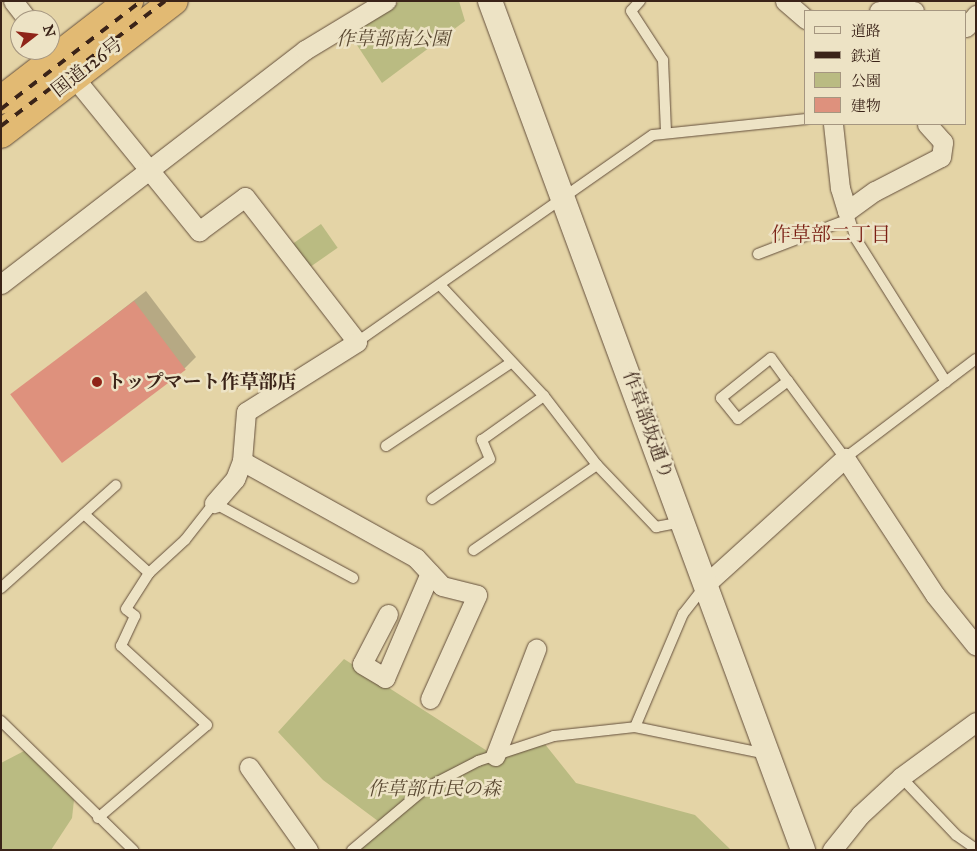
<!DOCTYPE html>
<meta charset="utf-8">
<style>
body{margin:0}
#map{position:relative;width:977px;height:851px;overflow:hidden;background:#e4d4a6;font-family:"IM FELL Great Primer","Noto Serif JP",serif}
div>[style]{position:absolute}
.green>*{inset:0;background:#babb82;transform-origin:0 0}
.shadow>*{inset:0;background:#0003}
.building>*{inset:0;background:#de917d;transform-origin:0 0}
.roads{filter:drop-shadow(0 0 1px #644f3c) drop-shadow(0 0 1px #644f3c)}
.service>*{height:10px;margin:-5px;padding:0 5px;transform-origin:5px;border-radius:5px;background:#ede3c5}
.minor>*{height:19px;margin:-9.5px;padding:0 9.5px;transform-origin:9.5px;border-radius:9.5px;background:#ede3c5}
.tertiary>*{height:24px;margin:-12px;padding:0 12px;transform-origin:12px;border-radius:12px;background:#ede3c5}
.trunk>*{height:28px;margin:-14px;padding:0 14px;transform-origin:14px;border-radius:14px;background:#e2ba73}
.rail>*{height:4px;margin-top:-2px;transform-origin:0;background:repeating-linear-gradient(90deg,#3a2318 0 9px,transparent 0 18px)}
.dots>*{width:14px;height:14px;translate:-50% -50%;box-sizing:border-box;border:2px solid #ede3c5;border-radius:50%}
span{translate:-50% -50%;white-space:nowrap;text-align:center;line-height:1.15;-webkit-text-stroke:5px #ede3c5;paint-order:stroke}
.park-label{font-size:19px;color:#5a4932;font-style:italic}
.street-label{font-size:19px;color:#3a2318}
.poi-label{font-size:19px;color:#3a2318;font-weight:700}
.left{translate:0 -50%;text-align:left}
.neighbourhood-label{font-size:20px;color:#7a1f14}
.frame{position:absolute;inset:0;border:2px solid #3a2318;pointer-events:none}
.legend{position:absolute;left:804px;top:10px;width:162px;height:115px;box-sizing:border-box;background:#ede3c5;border:1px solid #a59680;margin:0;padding:6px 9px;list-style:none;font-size:15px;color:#3a2318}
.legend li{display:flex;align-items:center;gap:10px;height:25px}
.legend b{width:25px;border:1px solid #a59680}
.north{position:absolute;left:10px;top:10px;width:50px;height:50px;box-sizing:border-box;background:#ede3c5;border:1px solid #a59680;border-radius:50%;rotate:74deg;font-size:14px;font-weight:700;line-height:20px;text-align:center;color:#3a2318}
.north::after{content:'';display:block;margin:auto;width:18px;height:22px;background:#8f2418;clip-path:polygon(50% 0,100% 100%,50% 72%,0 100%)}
</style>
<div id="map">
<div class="green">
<div style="clip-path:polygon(400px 1px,459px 1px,465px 21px,382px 83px,349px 33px)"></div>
<div style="left:321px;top:224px;width:29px;height:38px;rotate:55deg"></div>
<div style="clip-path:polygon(344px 659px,495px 756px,544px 743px,576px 783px,695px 815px,731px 850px,358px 850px,386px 827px,323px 780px,278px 732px)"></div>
<div style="clip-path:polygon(26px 750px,74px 800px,72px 818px,51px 850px,1px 850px,1px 763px)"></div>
</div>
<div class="shadow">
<div style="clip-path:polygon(146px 291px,196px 357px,185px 368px,13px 395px)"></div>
</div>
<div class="building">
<div style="left:134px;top:301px;width:86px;height:155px;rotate:53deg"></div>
</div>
<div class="roads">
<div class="service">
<div style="left:640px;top:1px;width:13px;rotate:132deg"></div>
<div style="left:631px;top:11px;width:59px;rotate:56.9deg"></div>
<div style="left:663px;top:60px;width:72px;rotate:87.6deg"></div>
<div style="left:847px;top:211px;width:29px;rotate:72deg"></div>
<div style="left:856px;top:239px;width:169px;rotate:57.8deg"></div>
<div style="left:758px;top:254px;width:97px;rotate:-21deg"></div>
<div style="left:440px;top:285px;width:152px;rotate:46.9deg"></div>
<div style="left:544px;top:396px;width:87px;rotate:52.5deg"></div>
<div style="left:597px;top:465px;width:150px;rotate:145.4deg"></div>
<div style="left:357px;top:342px;width:361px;rotate:-35deg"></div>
<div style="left:653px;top:135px;width:154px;rotate:-6deg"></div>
<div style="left:788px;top:381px;width:63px;rotate:142.8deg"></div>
<div style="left:738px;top:419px;width:27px;rotate:-129deg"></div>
<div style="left:721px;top:398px;width:64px;rotate:-38.7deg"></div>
<div style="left:771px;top:358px;width:29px;rotate:54deg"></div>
<div style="left:788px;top:381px;width:96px;rotate:53.5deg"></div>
<div style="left:845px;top:458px;width:164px;rotate:-37.1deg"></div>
<div style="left:386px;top:446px;width:151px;rotate:-33.7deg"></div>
<div style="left:597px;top:465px;width:86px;rotate:46.4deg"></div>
<div style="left:656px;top:527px;width:26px;rotate:-11deg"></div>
<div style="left:432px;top:499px;width:70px;rotate:-34.6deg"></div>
<div style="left:490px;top:459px;width:21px;rotate:-113deg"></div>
<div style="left:482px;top:440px;width:76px;rotate:-35.4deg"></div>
<div style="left:84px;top:514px;width:88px;rotate:42.2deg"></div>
<div style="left:149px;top:573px;width:49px;rotate:-42.5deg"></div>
<div style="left:185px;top:540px;width:47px;rotate:-51.9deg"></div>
<div style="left:214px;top:503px;width:158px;rotate:28.3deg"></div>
<div style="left:1px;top:588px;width:154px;rotate:-41.8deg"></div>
<div style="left:1px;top:721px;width:185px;rotate:44.3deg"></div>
<div style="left:635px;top:727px;width:123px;rotate:-67deg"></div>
<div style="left:683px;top:614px;width:34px;rotate:-52deg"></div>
<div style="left:901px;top:777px;width:80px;rotate:46.5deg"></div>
<div style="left:956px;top:835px;width:24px;rotate:35deg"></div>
<div style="left:98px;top:818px;width:143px;rotate:-40.5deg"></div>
<div style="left:207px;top:725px;width:117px;rotate:-137.4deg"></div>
<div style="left:121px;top:646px;width:33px;rotate:-65deg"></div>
<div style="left:135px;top:616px;width:11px;rotate:-142deg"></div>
<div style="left:126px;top:609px;width:43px;rotate:-57.4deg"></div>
<div style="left:352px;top:850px;width:97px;rotate:-40deg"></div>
<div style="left:426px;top:788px;width:59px;rotate:-27.4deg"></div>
<div style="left:478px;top:761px;width:80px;rotate:-18.2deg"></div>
<div style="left:554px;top:736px;width:81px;rotate:-6.3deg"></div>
<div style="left:635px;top:727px;width:135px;rotate:11.6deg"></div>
</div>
<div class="minor">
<div style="left:13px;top:1px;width:24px;rotate:52deg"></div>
<div style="left:785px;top:1px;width:28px;rotate:41deg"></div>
<div style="left:879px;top:11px;width:35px"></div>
<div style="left:966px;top:27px;width:16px;rotate:-50deg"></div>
<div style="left:68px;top:70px;width:208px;rotate:50.9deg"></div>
<div style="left:199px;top:231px;width:57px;rotate:-36.5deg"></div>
<div style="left:245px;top:197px;width:183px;rotate:52.3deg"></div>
<div style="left:357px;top:342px;width:131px;rotate:147.8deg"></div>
<div style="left:246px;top:412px;width:49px;rotate:94.7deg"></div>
<div style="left:242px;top:461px;width:19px;rotate:111deg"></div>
<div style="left:235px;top:479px;width:32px;rotate:131deg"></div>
<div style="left:833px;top:124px;width:64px;rotate:83.8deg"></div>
<div style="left:840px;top:188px;width:24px;rotate:73deg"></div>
<div style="left:847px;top:211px;width:34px;rotate:-36deg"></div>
<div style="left:875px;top:191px;width:74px;rotate:-27.3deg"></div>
<div style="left:941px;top:157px;width:15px;rotate:-82deg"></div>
<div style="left:943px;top:142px;width:24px;rotate:-132deg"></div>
<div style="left:1px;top:284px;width:384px;rotate:-37.6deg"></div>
<div style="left:305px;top:50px;width:95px;rotate:-31.2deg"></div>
<div style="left:242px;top:461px;width:199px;rotate:29.1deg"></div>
<div style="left:416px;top:558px;width:38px;rotate:47deg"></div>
<div style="left:442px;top:586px;width:36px;rotate:14deg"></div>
<div style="left:477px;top:595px;width:114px;rotate:114.3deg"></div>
<div style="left:706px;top:584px;width:188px;rotate:-42.2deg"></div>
<div style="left:845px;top:458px;width:164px;rotate:56.7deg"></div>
<div style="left:935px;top:595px;width:65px;rotate:51.2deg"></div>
<div style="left:388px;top:614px;width:56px;rotate:117.5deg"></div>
<div style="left:362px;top:664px;width:27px;rotate:31deg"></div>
<div style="left:385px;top:678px;width:114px;rotate:-66.8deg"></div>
<div style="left:495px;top:756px;width:115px;rotate:-69deg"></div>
<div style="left:249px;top:767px;width:102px;rotate:54.6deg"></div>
<div style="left:832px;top:850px;width:45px;rotate:-51.3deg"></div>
<div style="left:860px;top:815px;width:56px;rotate:-42.8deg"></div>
<div style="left:901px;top:777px;width:93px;rotate:-36.3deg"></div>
</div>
<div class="tertiary">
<div style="left:490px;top:1px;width:905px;rotate:69.76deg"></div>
</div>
<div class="trunk">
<div style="left:1px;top:100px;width:162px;rotate:-37.7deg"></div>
<div style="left:1px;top:134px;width:218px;rotate:-37.6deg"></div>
</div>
</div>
<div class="rail">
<div style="left:1px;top:109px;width:177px;rotate:-37.6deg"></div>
<div style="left:1px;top:126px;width:206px;rotate:-37.3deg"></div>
</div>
<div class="dots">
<div style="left:97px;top:382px;background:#8f2418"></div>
</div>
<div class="park-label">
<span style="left:393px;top:39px">作草部南公園</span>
<span style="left:434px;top:789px">作草部市民の森</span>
</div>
<div class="street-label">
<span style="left:87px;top:67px;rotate:-38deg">国道126号</span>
<span style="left:648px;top:425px;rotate:70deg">作草部坂通り</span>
</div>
<div class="poi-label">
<span class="left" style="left:107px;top:382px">トップマート作草部店</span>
</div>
<div class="neighbourhood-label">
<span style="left:831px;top:234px">作草部二丁目</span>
</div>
<div class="frame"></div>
<ul class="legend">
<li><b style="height:6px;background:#ede3c5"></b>道路</li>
<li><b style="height:6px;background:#3a2318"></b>鉄道</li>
<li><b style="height:14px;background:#babb82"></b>公園</li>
<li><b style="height:14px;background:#de917d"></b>建物</li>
</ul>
<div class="north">N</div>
</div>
